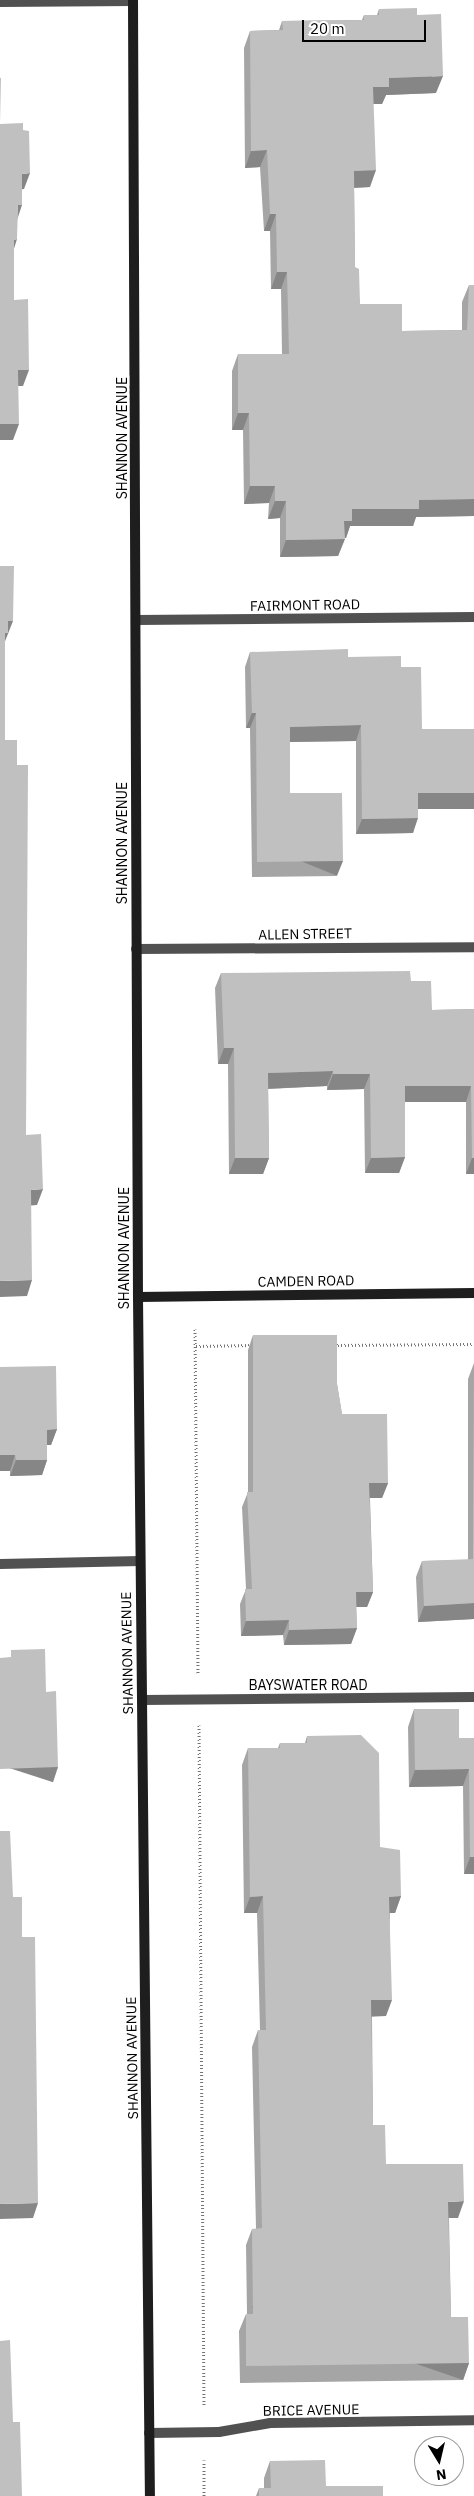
<!DOCTYPE html>
<style>
body{margin:0}
#map{position:relative;width:474px;height:2496px;overflow:hidden;background:#fff;font-family:"IBM Plex Sans",sans-serif}
div>[style]{position:absolute}
.path>*{height:3px;margin-top:-1.5px;transform-origin:0;background:repeating-linear-gradient(90deg,#737373 0 1px,transparent 0 3.5px)}
.lane>*{height:10px;margin:-5px;padding:0 5px;transform-origin:5px;border-radius:5px;background:#515151}
.street>*{height:10px;margin:-5px;padding:0 5px;transform-origin:5px;border-radius:5px;background:#515151}
.secondary>*{height:10px;margin:-5px;padding:0 5px;transform-origin:5px;border-radius:5px;background:#1e1e1e}
.wall>*{inset:0;background:#a5a5a5}
.shaded-wall>*{inset:0;background:#868686;transform-origin:0 0}
.building>*{inset:0;background:#c0c0c0}
span{translate:-50% -50%;white-space:nowrap;text-align:center;line-height:1.15;-webkit-text-stroke:4.5px #fff;paint-order:stroke}
.street-label{font-size:14px;color:#000}
.north{position:absolute;left:414px;top:2436px;width:50px;height:50px;box-sizing:border-box;background:#fff;border:1px solid #999;border-radius:50%;rotate:171deg;font-size:14px;font-weight:700;line-height:20px;text-align:center;color:#000}
.north::after{content:'';display:block;margin:auto;width:18px;height:22px;background:#000;clip-path:polygon(50% 0,100% 100%,50% 72%,0 100%)}
.scale{position:absolute;left:302px;top:20px;width:124px;height:22px;box-sizing:border-box;border:2px solid #000;border-top:0;padding-left:6px;font-size:15px;line-height:18px;white-space:nowrap;color:#000;-webkit-text-stroke:4px #fff;paint-order:stroke}
</style>
<div id="map">
<div class="path">
<div style="left:195px;top:1329px;width:344px;rotate:89.5deg"></div>
<div style="left:334px;top:1345px;width:140px;rotate:-0.4deg"></div>
<div style="left:196px;top:1346px;width:57px;rotate:-1deg"></div>
<div style="left:199px;top:1725px;width:681px;rotate:89.58deg"></div>
<div style="left:204px;top:2460px;width:36px;rotate:90deg"></div>
</div>
<div class="lane">
<div style="left:136px;top:949px;width:338px;rotate:-0.3deg"></div>
</div>
<div class="street">
<div style="left:0;top:2px;width:133px;rotate:-0.4deg"></div>
<div style="left:136px;top:620px;width:338px;rotate:-0.5deg"></div>
<div style="left:0;top:1564px;width:140px;rotate:-1.2deg"></div>
<div style="left:142px;top:1700px;width:332px;rotate:-0.5deg"></div>
<div style="left:149px;top:2433px;width:70px;rotate:-0.8deg"></div>
<div style="left:219px;top:2432px;width:52px;rotate:-10deg"></div>
<div style="left:270px;top:2423px;width:204px;rotate:-0.8deg"></div>
</div>
<div class="secondary">
<div style="left:133px;top:0;width:1297px;rotate:89.78deg"></div>
<div style="left:138px;top:1297px;width:1199px;rotate:89.43deg"></div>
<div style="left:138px;top:1297px;width:336px;rotate:-0.7deg"></div>
</div>
<div class="wall">
<div style="clip-path:polygon(379px 9px,417px 15px,436px 93px,386px 95px,382px 104px,373px 104px,370px 187px,354px 188px,355px 267px,360px 304px,402px 331px,462px 330px,462px 302px,469px 285px,474px 516px,416px 517px,413px 526px,350px 526px,346px 538px,345px 538px,338px 556px,280px 557px,280px 518px,268px 519px,269px 503px,244px 504px,243px 430px,232px 430px,232px 371px,238px 354px,282px 354px,281px 289px,271px 289px,270px 231px,264px 231px,260px 167px,245px 168px,244px 48px,250px 31px,279px 30px,282px 21px,362px 20px,364px 15px,377px 15px)"></div>
<div style="clip-path:polygon(250px 652px,348px 657px,401px 667px,422px 729px,474px 808px,418px 808px,413px 833px,356px 834px,356px 741px,290px 742px,290px 793px,337px 876px,252px 877px,250px 728px,246px 728px,245px 667px)"></div>
<div style="clip-path:polygon(221px 973px,411px 981px,432px 1010px,474px 1009px,474px 1174px,466px 1174px,466px 1102px,405px 1102px,405px 1157px,399px 1173px,365px 1173px,364px 1089px,327px 1090px,327px 1086px,268px 1089px,269px 1158px,263px 1174px,229px 1174px,228px 1064px,218px 1064px,215px 988px)"></div>
<div style="clip-path:polygon(253px 1335px,337px 1384px,342px 1414px,388px 1483px,382px 1498px,370px 1498px,373px 1592px,367px 1607px,356px 1607px,357px 1628px,351px 1644px,284px 1645px,283px 1635px,241px 1636px,240px 1604px,246px 1589px,242px 1507px,248px 1492px,248px 1350px)"></div>
<div style="clip-path:polygon(474px 1363px,474px 1619px,418px 1622px,416px 1577px,422px 1561px,468px 1560px,468px 1379px)"></div>
<div style="clip-path:polygon(0 1367px,57px 1429px,51px 1445px,47px 1445px,47px 1460px,42px 1475px,10px 1476px,10px 1471px,0 1471px)"></div>
<div style="clip-path:polygon(414px 1709px,459px 1738px,474px 1738px,474px 1874px,464px 1874px,463px 1786px,409px 1787px,408px 1727px)"></div>
<div style="clip-path:polygon(307px 1736px,380px 1847px,401px 1896px,395px 1913px,390px 1913px,386px 2016px,372px 2016px,373px 2125px,386px 2164px,458px 2218px,449px 2218px,451px 2317px,469px 2363px,463px 2380px,240px 2383px,239px 2331px,246px 2314px,247px 2314px,246px 2245px,252px 2229px,256px 2229px,252px 2047px,258px 2030px,260px 2030px,257px 1913px,244px 1913px,242px 1765px,248px 1748px,278px 1748px,280px 1743px,305px 1743px)"></div>
<div style="clip-path:polygon(270px 2461px,326px 2486px,383px 2496px,256px 2496px,259px 2488px,264px 2488px,264px 2478px)"></div>
</div>
<div class="shaded-wall">
<div style="clip-path:polygon(443px 76px,436px 93px,386px 95px,382px 104px,366px 104px,373px 87px,389px 78px)"></div>
<div style="clip-path:polygon(267px 150px,260px 167px,245px 168px,251px 151px)"></div>
<div style="clip-path:polygon(376px 170px,370px 187px,348px 188px,354px 171px)"></div>
<div style="clip-path:polygon(30px 173px,24px 189px,17px 190px,22px 174px)"></div>
<div style="clip-path:polygon(18px 205px,22px 205px,17px 220px)"></div>
<div style="clip-path:polygon(270px 214px,276px 214px,270px 231px,264px 231px)"></div>
<div style="clip-path:polygon(17px 239px,12px 255px,14px 240px)"></div>
<div style="clip-path:polygon(277px 272px,287px 272px,281px 289px,271px 289px)"></div>
<div style="clip-path:polygon(18px 370px,29px 370px,23px 386px,12px 386px)"></div>
<div style="clip-path:polygon(238px 413px,249px 413px,243px 430px,232px 430px)"></div>
<div style="clip-path:polygon(0 424px,19px 424px,13px 440px,0 440px)"></div>
<div style="clip-path:polygon(250px 486px,275px 486px,269px 503px,244px 504px)"></div>
<div style="clip-path:polygon(474px 499px,474px 516px,416px 517px,413px 526px,350px 526px,346px 538px,338px 538px,344px 521px,352px 509px,419px 500px)"></div>
<div style="clip-path:polygon(275px 501px,286px 501px,280px 518px,268px 519px)"></div>
<div style="clip-path:polygon(345px 539px,338px 556px,280px 557px,286px 540px)"></div>
<div style="clip-path:polygon(8px 621px,13px 621px,2px 649px,0 649px)"></div>
<div style="clip-path:polygon(252px 713px,256px 713px,250px 728px,246px 728px)"></div>
<div style="clip-path:polygon(361px 725px,356px 741px,285px 742px,290px 727px)"></div>
<div style="left:418px;top:793px;width:56px;height:16px"></div>
<div style="clip-path:polygon(418px 818px,413px 833px,356px 834px,362px 819px)"></div>
<div style="left:343px;top:861px;width:16px;height:86px;rotate:112deg"></div>
<div style="clip-path:polygon(224px 1048px,234px 1048px,228px 1064px,218px 1064px)"></div>
<div style="clip-path:polygon(333px 1071px,327px 1086px,262px 1089px,268px 1073px)"></div>
<div style="clip-path:polygon(333px 1074px,370px 1074px,364px 1089px,327px 1090px)"></div>
<div style="clip-path:polygon(405px 1086px,471px 1086px,466px 1102px,399px 1102px)"></div>
<div style="clip-path:polygon(405px 1157px,399px 1173px,365px 1173px,371px 1158px)"></div>
<div style="clip-path:polygon(235px 1158px,269px 1158px,263px 1174px,229px 1174px)"></div>
<div style="clip-path:polygon(472px 1158px,474px 1158px,474px 1174px,466px 1174px)"></div>
<div style="clip-path:polygon(43px 1189px,37px 1205px,25px 1206px,31px 1190px)"></div>
<div style="clip-path:polygon(32px 1280px,27px 1296px,0 1297px,0 1281px)"></div>
<div style="clip-path:polygon(57px 1429px,51px 1445px,41px 1445px,47px 1430px)"></div>
<div style="clip-path:polygon(0 1455px,15px 1455px,10px 1471px,0 1471px)"></div>
<div style="clip-path:polygon(16px 1460px,47px 1460px,42px 1475px,10px 1476px)"></div>
<div style="clip-path:polygon(369px 1483px,388px 1483px,382px 1498px,364px 1498px)"></div>
<div style="clip-path:polygon(356px 1592px,373px 1592px,367px 1607px,350px 1607px)"></div>
<div style="clip-path:polygon(474px 1603px,474px 1619px,418px 1622px,424px 1606px)"></div>
<div style="clip-path:polygon(289px 1620px,283px 1635px,241px 1636px,246px 1621px)"></div>
<div style="clip-path:polygon(357px 1628px,351px 1644px,284px 1645px,289px 1630px)"></div>
<div style="left:58px;top:1767px;width:16px;height:58px;rotate:108deg"></div>
<div style="clip-path:polygon(469px 1769px,463px 1786px,409px 1787px,415px 1770px)"></div>
<div style="clip-path:polygon(470px 1857px,474px 1857px,474px 1874px,464px 1874px)"></div>
<div style="clip-path:polygon(263px 1896px,257px 1913px,244px 1913px,250px 1897px)"></div>
<div style="clip-path:polygon(401px 1896px,395px 1913px,383px 1913px,389px 1897px)"></div>
<div style="clip-path:polygon(371px 2000px,392px 2000px,386px 2016px,365px 2017px)"></div>
<div style="clip-path:polygon(464px 2201px,458px 2218px,442px 2218px,448px 2202px)"></div>
<div style="clip-path:polygon(38px 2203px,33px 2218px,0 2219px,0 2204px)"></div>
<div style="left:469px;top:2363px;width:18px;height:223px;rotate:109deg"></div>
</div>
<div class="building">
<div style="clip-path:polygon(417px 8px,417px 15px,441px 14px,443px 76px,389px 78px,389px 87px,373px 87px,376px 170px,354px 171px,355px 267px,359px 269px,360px 304px,402px 304px,402px 331px,467px 330px,469px 285px,474px 285px,474px 499px,419px 500px,419px 509px,352px 509px,352px 521px,344px 521px,345px 539px,286px 540px,286px 501px,275px 501px,275px 486px,250px 486px,249px 413px,238px 413px,238px 354px,289px 354px,287px 272px,277px 272px,276px 214px,270px 214px,267px 150px,251px 151px,250px 31px,283px 30px,282px 21px,364px 20px,364px 15px,379px 15px,379px 9px)"></div>
<div style="clip-path:polygon(0 78px,1px 78px,0 124px,23px 123px,23px 130px,29px 131px,30px 173px,22px 174px,22px 205px,18px 205px,17px 239px,14px 240px,14px 300px,28px 299px,29px 370px,18px 370px,19px 424px,0 424px)"></div>
<div style="clip-path:polygon(0 566px,14px 566px,13px 621px,8px 621px,8px 633px,5px 633px,5px 740px,17px 740px,17px 765px,28px 765px,26px 1135px,41px 1134px,43px 1189px,31px 1190px,32px 1280px,0 1281px)"></div>
<div style="clip-path:polygon(348px 649px,348px 657px,401px 656px,401px 667px,421px 667px,422px 729px,474px 729px,474px 793px,418px 793px,418px 818px,362px 819px,361px 725px,290px 727px,290px 793px,342px 793px,343px 861px,257px 862px,256px 713px,252px 713px,250px 652px)"></div>
<div style="clip-path:polygon(410px 971px,411px 981px,431px 981px,432px 1010px,474px 1009px,474px 1158px,472px 1158px,471px 1086px,405px 1086px,405px 1157px,371px 1158px,370px 1074px,333px 1074px,333px 1071px,268px 1073px,269px 1158px,235px 1158px,234px 1048px,224px 1048px,221px 973px)"></div>
<div style="clip-path:polygon(253px 1335px,337px 1335px,337px 1384px,342px 1414px,387px 1414px,388px 1483px,369px 1483px,373px 1592px,356px 1592px,357px 1628px,289px 1630px,289px 1620px,246px 1621px,245px 1589px,252px 1589px,247px 1492px,253px 1492px)"></div>
<div style="clip-path:polygon(474px 1363px,474px 1603px,424px 1606px,422px 1561px,473px 1559px)"></div>
<div style="clip-path:polygon(56px 1366px,57px 1429px,47px 1430px,47px 1460px,16px 1460px,15px 1455px,0 1455px,0 1367px)"></div>
<div style="clip-path:polygon(45px 1649px,46px 1692px,56px 1691px,58px 1767px,0 1769px,0 1658px,11px 1657px,11px 1650px)"></div>
<div style="clip-path:polygon(414px 1709px,459px 1709px,459px 1738px,474px 1738px,474px 1857px,470px 1857px,469px 1769px,415px 1770px)"></div>
<div style="clip-path:polygon(361px 1735px,379px 1753px,380px 1847px,400px 1850px,401px 1896px,389px 1897px,392px 2000px,371px 2000px,373px 2125px,385px 2125px,386px 2164px,463px 2164px,464px 2201px,448px 2202px,451px 2317px,468px 2317px,469px 2363px,246px 2366px,246px 2314px,253px 2314px,252px 2229px,262px 2228px,258px 2030px,266px 2030px,263px 1896px,250px 1897px,248px 1748px,280px 1748px,280px 1743px,307px 1743px,307px 1736px)"></div>
<div style="clip-path:polygon(0 1831px,10px 1831px,13px 1897px,22px 1897px,22px 1937px,35px 1937px,38px 2203px,0 2204px)"></div>
<div style="clip-path:polygon(10px 2340px,13px 2422px,20px 2422px,22px 2496px,0 2496px,0 2341px)"></div>
<div style="clip-path:polygon(325px 2460px,326px 2486px,383px 2486px,383px 2496px,259px 2496px,259px 2488px,271px 2488px,270px 2461px)"></div>
</div>
<div class="street-label">
<span style="left:122px;top:438px;rotate:-90deg">SHANNON AVENUE</span>
<span style="left:305px;top:605px;rotate:-1deg">FAIRMONT ROAD</span>
<span style="left:122px;top:843px;rotate:-90deg">SHANNON AVENUE</span>
<span style="left:305px;top:934px;rotate:-1deg">ALLEN STREET</span>
<span style="left:124px;top:1248px;rotate:-90deg">SHANNON AVENUE</span>
<span style="left:306px;top:1281px;rotate:-1deg">CAMDEN ROAD</span>
<span style="left:127px;top:1653px;rotate:-91deg">SHANNON AVENUE</span>
<span style="left:308px;top:1685px">BAYSWATER ROAD</span>
<span style="left:132px;top:2058px;rotate:-91deg">SHANNON AVENUE</span>
<span style="left:311px;top:2410px;rotate:-1deg">BRICE AVENUE</span>
</div>
<div class="north">N</div>
<div class="scale">20 m</div>
</div>
